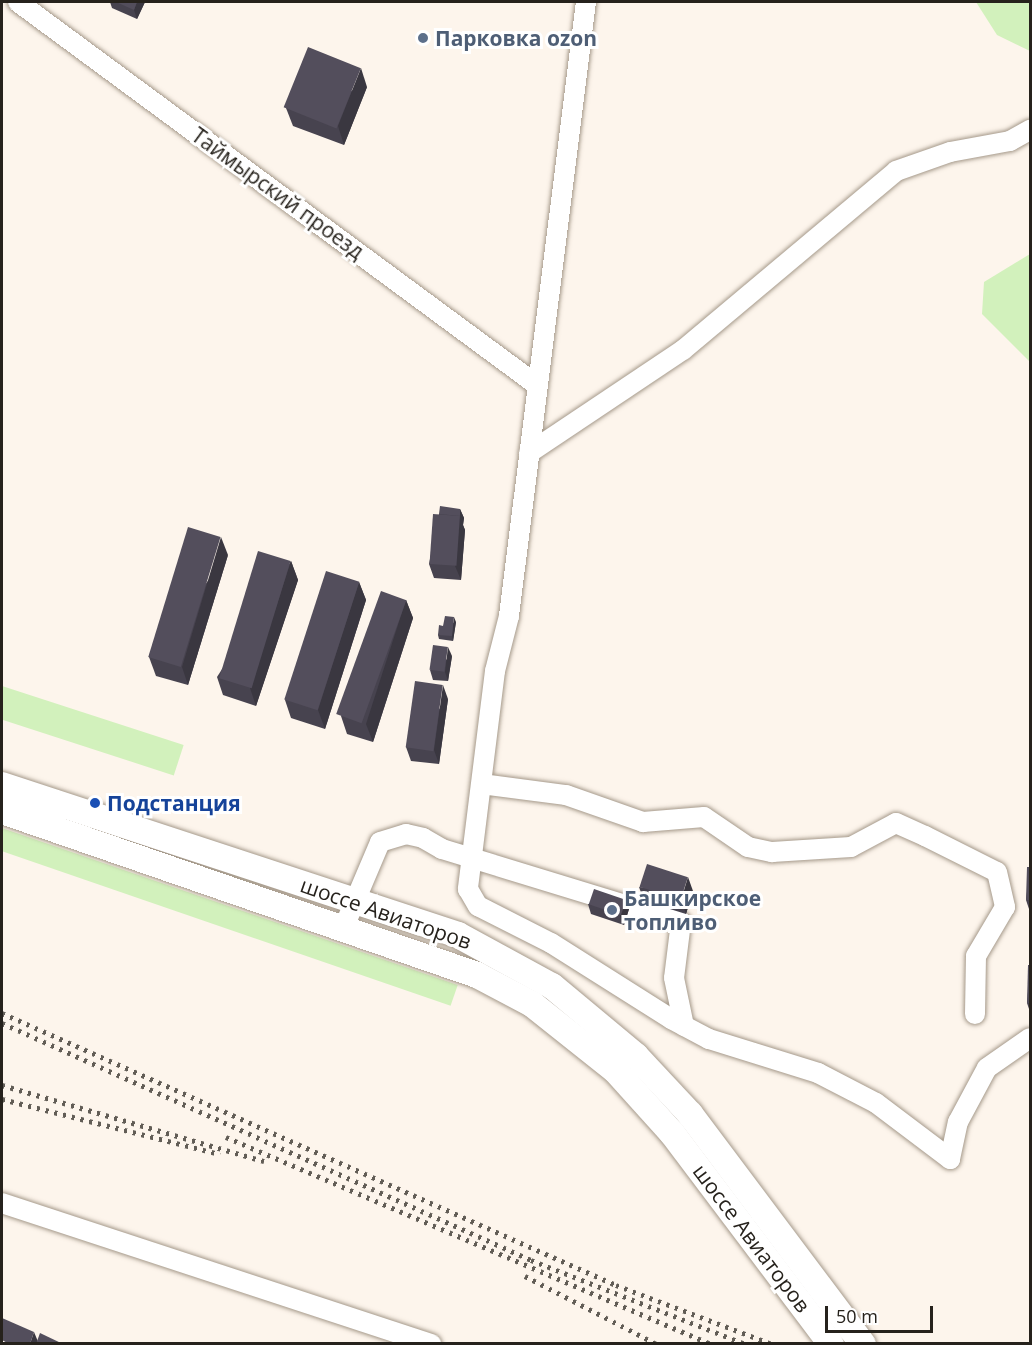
<!DOCTYPE html>
<meta charset="utf-8">
<style>
body{margin:0}
#map{position:relative;width:1032px;height:1345px;overflow:hidden;background:#fdf5ec;font-family:"Open Sans",sans-serif}
div>[style]{position:absolute}
.green>*{inset:0;background:#d2f1bc;transform-origin:0 0}
.roads{filter:drop-shadow(0 0 2px #a5998a) drop-shadow(0 0 2px #a5998a)}
.minor>*{height:20px;margin:-10px;padding:0 10px;transform-origin:10px;border-radius:10px;background:#fff}
.major>*{height:26px;margin:-13px;padding:0 13px;transform-origin:13px;border-radius:13px;background:#fff}
.rail>*{height:4.5px;margin-top:-2.25px;transform-origin:0;background:repeating-linear-gradient(90deg,#625d56 0 3px,transparent 0 9px)}
.wall>*{inset:0;background:#47434f}
.shaded-wall>*{inset:0;background:#3a3740}
.building>*{inset:0;background:#534e5c;transform-origin:0 0}
.dots>*{width:16px;height:16px;translate:-50% -50%;box-sizing:border-box;border:3px solid #fff;border-radius:50%}
span{translate:-50% -50%;white-space:nowrap;text-align:center;line-height:1.15;-webkit-text-stroke:6px #fff;paint-order:stroke}
.service-label{font-size:21px;color:#4e5e75;font-weight:700}
.left{translate:0 -50%;text-align:left}
.street-label{font-size:21px;color:#26221c}
.transit-label{font-size:21px;color:#164399;font-weight:700}
.frame{position:absolute;inset:0;border:3px solid #26221c;pointer-events:none}
.scale{position:absolute;left:825px;top:1306px;width:108px;height:27px;box-sizing:border-box;border:3px solid #26221c;border-top:0;padding-left:8px;font-size:18px;line-height:21px;white-space:nowrap;color:#26221c;-webkit-text-stroke:4px #fff;paint-order:stroke}
</style>
<div id="map">
<div class="green">
<div style="clip-path:polygon(976px 2px,1030px 2px,1030px 51px,997px 35px)"></div>
<div style="clip-path:polygon(1030px 254px,1030px 362px,982px 314px,984px 282px)"></div>
<div style="left:2px;top:686px;width:191px;height:32px;rotate:18deg"></div>
<div style="left:2px;top:828px;width:482px;height:22px;rotate:19deg"></div>
</div>
<div class="roads">
<div class="minor">
<div style="left:18px;top:2px;width:645px;rotate:36.43deg"></div>
<div style="left:586px;top:2px;width:619px;rotate:97.15deg"></div>
<div style="left:509px;top:616px;width:57px;rotate:104.3deg"></div>
<div style="left:495px;top:671px;width:220px;rotate:97.1deg"></div>
<div style="left:468px;top:889px;width:20px;rotate:60deg"></div>
<div style="left:478px;top:906px;width:82px;rotate:26.9deg"></div>
<div style="left:551px;top:943px;width:142px;rotate:32.3deg"></div>
<div style="left:671px;top:1019px;width:43px;rotate:27.8deg"></div>
<div style="left:709px;top:1039px;width:114px;rotate:17.3deg"></div>
<div style="left:818px;top:1073px;width:65px;rotate:27.3deg"></div>
<div style="left:876px;top:1103px;width:93px;rotate:37.1deg"></div>
<div style="left:950px;top:1159px;width:38px;rotate:-78deg"></div>
<div style="left:958px;top:1122px;width:61px;rotate:-61.8deg"></div>
<div style="left:987px;top:1068px;width:52px;rotate:-34.9deg"></div>
<div style="left:529px;top:453px;width:185px;rotate:-33.8deg"></div>
<div style="left:683px;top:350px;width:278px;rotate:-40deg"></div>
<div style="left:896px;top:171px;width:57px;rotate:-19.4deg"></div>
<div style="left:950px;top:152px;width:61px;rotate:-10.4deg"></div>
<div style="left:1010px;top:141px;width:23px;rotate:-29deg"></div>
<div style="left:489px;top:785px;width:78px;rotate:7.4deg"></div>
<div style="left:566px;top:795px;width:82px;rotate:19.3deg"></div>
<div style="left:643px;top:822px;width:61px;rotate:-4.7deg"></div>
<div style="left:704px;top:817px;width:53px;rotate:34.3deg"></div>
<div style="left:748px;top:847px;width:25px;rotate:12deg"></div>
<div style="left:772px;top:852px;width:79px;rotate:-3.6deg"></div>
<div style="left:851px;top:847px;width:51px;rotate:-28.1deg"></div>
<div style="left:896px;top:823px;width:32px;rotate:24deg"></div>
<div style="left:925px;top:836px;width:80px;rotate:26.6deg"></div>
<div style="left:997px;top:872px;width:36px;rotate:77deg"></div>
<div style="left:1005px;top:907px;width:57px;rotate:120.6deg"></div>
<div style="left:976px;top:956px;width:58px;rotate:91deg"></div>
<div style="left:344px;top:927px;width:92px;rotate:-67deg"></div>
<div style="left:380px;top:842px;width:27px;rotate:-17deg"></div>
<div style="left:406px;top:834px;width:17px;rotate:13deg"></div>
<div style="left:423px;top:838px;width:22px;rotate:30deg"></div>
<div style="left:442px;top:849px;width:250px;rotate:17deg"></div>
<div style="left:681px;top:922px;width:56px;rotate:97.1deg"></div>
<div style="left:674px;top:978px;width:49px;rotate:78.2deg"></div>
<div style="left:2px;top:1203px;width:452px;rotate:18.2deg"></div>
</div>
<div class="major">
<div style="left:2px;top:785px;width:480px;rotate:18.2deg"></div>
<div style="left:458px;top:935px;width:107px;rotate:28.5deg"></div>
<div style="left:552px;top:986px;width:109px;rotate:39.8deg"></div>
<div style="left:636px;top:1056px;width:79px;rotate:47deg"></div>
<div style="left:690px;top:1114px;width:288px;rotate:53.1deg"></div>
<div style="left:2px;top:811px;width:503px;rotate:19.05deg"></div>
<div style="left:477px;top:975px;width:62px;rotate:27.8deg"></div>
<div style="left:532px;top:1004px;width:106px;rotate:38.5deg"></div>
<div style="left:615px;top:1070px;width:85px;rotate:47.9deg"></div>
<div style="left:672px;top:1133px;width:264px;rotate:53deg"></div>
</div>
</div>
<div class="rail">
<div style="left:2px;top:1013px;width:672px;rotate:23.89deg"></div>
<div style="left:616px;top:1285px;width:167px;rotate:20.7deg"></div>
<div style="left:2px;top:1023px;width:580px;rotate:24.13deg"></div>
<div style="left:531px;top:1260px;width:230px;rotate:21.4deg"></div>
<div style="left:2px;top:1085px;width:273px;rotate:16.2deg"></div>
<div style="left:2px;top:1099px;width:225px;rotate:14.2deg"></div>
<div style="left:226px;top:1137px;width:527px;rotate:23.11deg"></div>
<div style="left:525px;top:1276px;width:148px;rotate:27.3deg"></div>
</div>
<div class="wall">
<div style="clip-path:polygon(110px 2px,145px 2px,137px 19px,112px 8px)"></div>
<div style="clip-path:polygon(367px 87px,344px 145px,293px 126px,286px 108px)"></div>
<div style="clip-path:polygon(460px 509px,464px 518px,463px 525px,465px 530px,461px 580px,434px 578px,429px 564px,439px 514px)"></div>
<div style="clip-path:polygon(228px 555px,188px 685px,156px 676px,149px 657px)"></div>
<div style="clip-path:polygon(291px 561px,298px 580px,256px 706px,223px 695px,217px 677px)"></div>
<div style="clip-path:polygon(359px 582px,366px 600px,325px 729px,291px 718px,285px 700px)"></div>
<div style="clip-path:polygon(406px 600px,413px 618px,373px 742px,347px 734px,341px 716px)"></div>
<div style="clip-path:polygon(456px 622px,453px 641px,439px 639px,438px 635px,443px 626px)"></div>
<div style="clip-path:polygon(452px 656px,448px 681px,433px 680px,430px 670px)"></div>
<div style="clip-path:polygon(448px 699px,439px 764px,411px 761px,406px 747px)"></div>
<div style="clip-path:polygon(1030px 867px,1030px 912px,1026px 900px)"></div>
<div style="clip-path:polygon(639px 887px,693px 891px,686px 914px,644px 901px)"></div>
<div style="clip-path:polygon(626px 900px,629px 909px,624px 925px,591px 914px,588px 904px)"></div>
<div style="clip-path:polygon(1030px 965px,1030px 1012px,1027px 1003px)"></div>
</div>
<div class="shaded-wall">
<div style="clip-path:polygon(137px 2px,145px 2px,137px 19px,134px 10px)"></div>
<div style="clip-path:polygon(361px 68px,367px 87px,344px 145px,338px 126px)"></div>
<div style="clip-path:polygon(460px 509px,464px 518px,463px 525px,465px 530px,461px 580px,455px 566px)"></div>
<div style="clip-path:polygon(221px 537px,228px 555px,188px 685px,182px 667px)"></div>
<div style="clip-path:polygon(291px 561px,298px 580px,256px 706px,250px 688px)"></div>
<div style="clip-path:polygon(359px 582px,366px 600px,325px 729px,318px 710px)"></div>
<div style="clip-path:polygon(406px 600px,413px 618px,373px 742px,366px 724px)"></div>
<div style="clip-path:polygon(454px 617px,456px 622px,453px 641px,452px 636px)"></div>
<div style="clip-path:polygon(448px 647px,452px 656px,448px 681px,445px 672px)"></div>
<div style="clip-path:polygon(443px 685px,448px 699px,439px 764px,434px 750px)"></div>
<div style="clip-path:polygon(688px 877px,693px 891px,686px 914px,681px 900px)"></div>
<div style="clip-path:polygon(626px 900px,629px 909px,624px 925px,620px 916px)"></div>
<div style="clip-path:polygon(34px 1332px,39px 1344px,30px 1344px)"></div>
</div>
<div class="building">
<div style="clip-path:polygon(116px 2px,137px 2px,134px 10px)"></div>
<div style="left:308px;top:47px;width:57px;height:65px;rotate:22deg"></div>
<div style="clip-path:polygon(440px 506px,460px 509px,460px 516px,439px 514px)"></div>
<div style="left:433px;top:514px;width:27px;height:50px;rotate:4deg"></div>
<div style="left:188px;top:527px;width:34px;height:136px;rotate:17deg"></div>
<div style="left:258px;top:551px;width:34px;height:133px;rotate:17deg"></div>
<div style="left:326px;top:571px;width:35px;height:135px;rotate:18deg"></div>
<div style="left:381px;top:591px;width:27px;height:131px;rotate:20deg"></div>
<div style="clip-path:polygon(445px 616px,454px 617px,452px 636px,438px 635px,439px 625px,443px 626px)"></div>
<div style="left:433px;top:645px;width:15px;height:25px;rotate:8deg"></div>
<div style="left:415px;top:681px;width:28px;height:67px;rotate:8deg"></div>
<div style="left:647px;top:864px;width:43px;height:24px;rotate:18deg"></div>
<div style="clip-path:polygon(1027px 867px,1030px 867px,1030px 900px,1026px 900px)"></div>
<div style="left:594px;top:889px;width:34px;height:16px;rotate:19deg"></div>
<div style="clip-path:polygon(1028px 965px,1030px 965px,1030px 1003px,1027px 1003px)"></div>
<div style="clip-path:polygon(2px 1318px,34px 1332px,30px 1344px,9px 1344px,2px 1340px)"></div>
<div style="clip-path:polygon(40px 1333px,63px 1344px,36px 1344px)"></div>
</div>
<div class="dots">
<div style="left:423px;top:38px;background:#5c6f8a"></div>
<div style="left:95px;top:803px;background:#1a4fb4"></div>
<div style="left:612px;top:910px;background:#5c6f8a"></div>
</div>
<div class="service-label">
<span class="left" style="left:435px;top:38px">Парковка ozon</span>
<span class="left" style="left:624px;top:910px">Башкирское<br>топливо</span>
</div>
<div class="street-label">
<span style="left:278px;top:193px;rotate:36deg">Таймырский проезд</span>
<span style="left:386px;top:913px;rotate:19deg">шоссе Авиаторов</span>
<span style="left:752px;top:1238px;rotate:53deg">шоссе Авиаторов</span>
</div>
<div class="transit-label">
<span class="left" style="left:107px;top:803px">Подстанция</span>
</div>
<div class="frame"></div>
<div class="scale">50 m</div>
</div>
